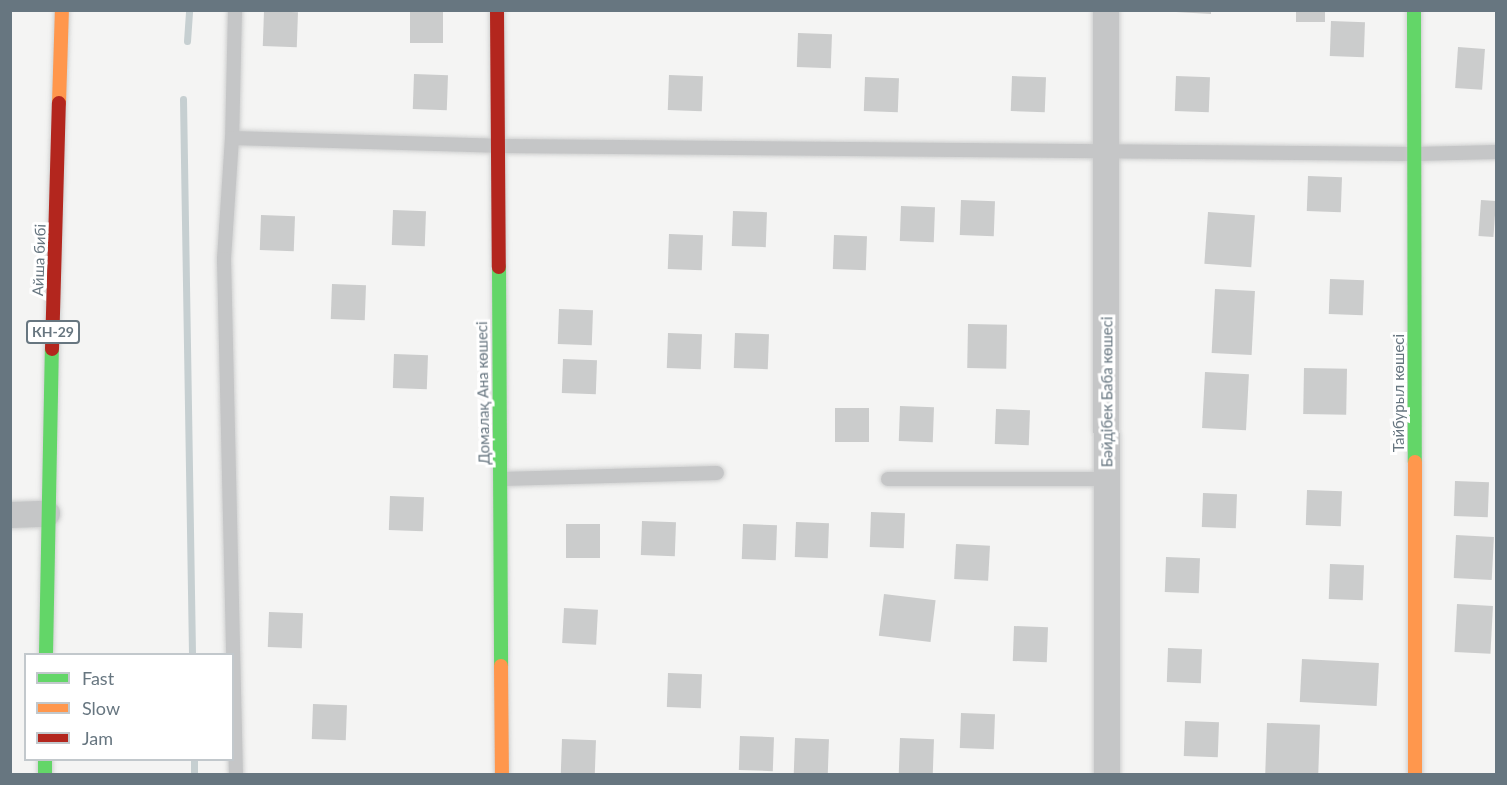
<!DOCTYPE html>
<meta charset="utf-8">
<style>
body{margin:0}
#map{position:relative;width:1507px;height:785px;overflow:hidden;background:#f4f4f3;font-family:Lato,sans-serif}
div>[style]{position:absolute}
.stream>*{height:7px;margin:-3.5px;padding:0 3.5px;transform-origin:3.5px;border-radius:3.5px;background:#c6cfd1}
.building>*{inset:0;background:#cbcccc;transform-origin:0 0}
.roads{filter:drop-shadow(0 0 2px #cfd0d0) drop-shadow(0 0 2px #cfd0d0)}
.lane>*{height:14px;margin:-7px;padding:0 7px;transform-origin:7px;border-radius:7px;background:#c5c6c7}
.street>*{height:26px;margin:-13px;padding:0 13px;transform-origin:13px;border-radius:13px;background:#c5c6c7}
.fast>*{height:14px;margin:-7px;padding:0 7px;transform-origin:7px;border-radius:7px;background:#63d668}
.slow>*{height:14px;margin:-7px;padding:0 7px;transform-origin:7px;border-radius:7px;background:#ff974d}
.jam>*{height:14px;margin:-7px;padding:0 7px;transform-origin:7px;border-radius:7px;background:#b3261e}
span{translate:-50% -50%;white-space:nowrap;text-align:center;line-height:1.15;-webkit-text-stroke:6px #fff;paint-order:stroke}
.shield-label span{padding:2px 4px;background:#fff;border:2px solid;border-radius:4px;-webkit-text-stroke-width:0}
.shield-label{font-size:14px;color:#677680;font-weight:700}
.street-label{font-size:15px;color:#677680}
.frame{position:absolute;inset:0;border:12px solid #677680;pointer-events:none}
.legend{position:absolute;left:24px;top:653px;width:210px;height:108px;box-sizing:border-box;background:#fff;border:2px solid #c2c8cc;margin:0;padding:8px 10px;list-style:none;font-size:18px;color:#677680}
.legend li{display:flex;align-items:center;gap:12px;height:30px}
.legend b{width:30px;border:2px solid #c2c8cc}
</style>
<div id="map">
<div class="stream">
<div style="left:187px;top:41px;width:31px;rotate:-86deg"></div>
<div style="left:183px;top:99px;width:555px;rotate:89.07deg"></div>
<div style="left:194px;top:760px;width:14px;rotate:90deg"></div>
</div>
<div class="building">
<div style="left:410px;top:10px;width:33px;height:33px"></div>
<div style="clip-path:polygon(1176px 10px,1211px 10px,1211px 14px,1176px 12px)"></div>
<div style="left:1296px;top:10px;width:29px;height:12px"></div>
<div style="left:264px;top:11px;width:34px;height:35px;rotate:2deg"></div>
<div style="left:1331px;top:21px;width:34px;height:35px;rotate:2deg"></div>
<div style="left:798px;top:33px;width:34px;height:34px;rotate:2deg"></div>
<div style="left:1458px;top:47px;width:27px;height:41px;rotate:4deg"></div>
<div style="left:414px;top:74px;width:34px;height:35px;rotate:2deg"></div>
<div style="left:669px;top:75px;width:34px;height:35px;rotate:2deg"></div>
<div style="left:1012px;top:76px;width:34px;height:35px;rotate:2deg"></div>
<div style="left:1176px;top:76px;width:34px;height:35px;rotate:2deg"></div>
<div style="left:865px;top:77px;width:34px;height:34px;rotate:2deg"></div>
<div style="left:1308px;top:176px;width:34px;height:35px;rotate:2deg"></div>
<div style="left:961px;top:200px;width:34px;height:35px;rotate:2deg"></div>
<div style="left:1481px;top:200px;width:15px;height:36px;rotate:4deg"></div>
<div style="left:901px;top:206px;width:34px;height:35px;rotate:2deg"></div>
<div style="left:393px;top:210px;width:33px;height:35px;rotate:2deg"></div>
<div style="left:733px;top:211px;width:34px;height:35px;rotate:2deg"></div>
<div style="left:1208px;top:212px;width:47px;height:52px;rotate:4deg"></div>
<div style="left:261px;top:215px;width:34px;height:35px;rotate:2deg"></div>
<div style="left:669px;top:234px;width:34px;height:35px;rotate:2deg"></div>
<div style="left:834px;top:235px;width:33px;height:34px;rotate:2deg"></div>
<div style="left:1330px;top:279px;width:34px;height:35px;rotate:2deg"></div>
<div style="left:332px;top:284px;width:34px;height:35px;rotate:2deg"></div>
<div style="left:1215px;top:289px;width:40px;height:64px;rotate:3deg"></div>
<div style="left:559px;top:309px;width:34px;height:35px;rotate:2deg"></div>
<div style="left:968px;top:324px;width:39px;height:44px;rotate:1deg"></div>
<div style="left:668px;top:333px;width:34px;height:35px;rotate:2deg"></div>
<div style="left:735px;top:333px;width:34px;height:35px;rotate:2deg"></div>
<div style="left:394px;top:354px;width:34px;height:34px;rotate:2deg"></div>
<div style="left:563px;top:359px;width:34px;height:34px;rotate:2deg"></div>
<div style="left:1304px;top:368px;width:43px;height:46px;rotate:1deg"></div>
<div style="left:1205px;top:372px;width:44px;height:56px;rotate:3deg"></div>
<div style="left:900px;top:406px;width:34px;height:35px;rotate:2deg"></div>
<div style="left:835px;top:408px;width:34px;height:34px"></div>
<div style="left:996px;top:409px;width:34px;height:35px;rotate:2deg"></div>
<div style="left:1455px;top:481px;width:34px;height:35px;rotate:2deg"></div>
<div style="left:1307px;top:490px;width:35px;height:35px;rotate:2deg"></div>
<div style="left:1203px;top:493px;width:34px;height:34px;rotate:2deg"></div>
<div style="left:390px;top:496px;width:34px;height:34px;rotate:2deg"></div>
<div style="left:871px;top:512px;width:34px;height:35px;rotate:2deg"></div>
<div style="left:642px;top:521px;width:34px;height:34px;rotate:2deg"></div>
<div style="left:796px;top:522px;width:33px;height:35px;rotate:2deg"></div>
<div style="left:566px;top:524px;width:34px;height:34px"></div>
<div style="left:743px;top:524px;width:34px;height:35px;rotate:2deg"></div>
<div style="left:1456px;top:535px;width:38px;height:43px;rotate:3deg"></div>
<div style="left:956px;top:544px;width:34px;height:35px;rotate:3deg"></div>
<div style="left:1166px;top:557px;width:34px;height:35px;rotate:2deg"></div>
<div style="left:1330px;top:564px;width:34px;height:35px;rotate:2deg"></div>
<div style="left:884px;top:594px;width:52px;height:42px;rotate:7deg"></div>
<div style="left:1457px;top:604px;width:36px;height:48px;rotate:3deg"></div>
<div style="left:564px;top:608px;width:34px;height:35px;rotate:3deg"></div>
<div style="left:269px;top:612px;width:34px;height:35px;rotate:2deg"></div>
<div style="left:1014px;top:626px;width:34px;height:35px;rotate:2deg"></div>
<div style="left:1168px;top:648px;width:34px;height:34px;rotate:2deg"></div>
<div style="left:1302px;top:659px;width:77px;height:43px;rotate:3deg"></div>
<div style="left:668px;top:673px;width:34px;height:34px;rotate:2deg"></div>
<div style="left:313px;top:704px;width:34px;height:35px;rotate:2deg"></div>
<div style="left:961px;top:713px;width:34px;height:35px;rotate:2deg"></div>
<div style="left:1185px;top:721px;width:34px;height:35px;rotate:2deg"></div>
<div style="left:1267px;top:723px;width:53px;height:51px;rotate:2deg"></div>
<div style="left:740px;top:736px;width:34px;height:34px;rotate:2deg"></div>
<div style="left:795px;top:738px;width:34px;height:35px;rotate:2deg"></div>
<div style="left:900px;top:738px;width:34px;height:35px;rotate:2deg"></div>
<div style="left:562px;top:739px;width:34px;height:35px;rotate:2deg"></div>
</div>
<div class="roads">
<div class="lane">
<div style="left:235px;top:10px;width:128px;rotate:91.3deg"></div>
<div style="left:232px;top:138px;width:121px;rotate:93.8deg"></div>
<div style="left:224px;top:259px;width:515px;rotate:88.67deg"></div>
<div style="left:232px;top:138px;width:265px;rotate:1.7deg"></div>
<div style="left:497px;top:146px;width:918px;rotate:0.5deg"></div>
<div style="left:1415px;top:154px;width:81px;rotate:-1.4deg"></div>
<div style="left:501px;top:479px;width:216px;rotate:-1.6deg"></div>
<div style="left:888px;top:479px;width:219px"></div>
</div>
<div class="street">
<div style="left:1106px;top:10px;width:764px;rotate:89.93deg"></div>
<div style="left:10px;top:515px;width:37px;rotate:-2deg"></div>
</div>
<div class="fast">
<div style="left:1414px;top:10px;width:452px;rotate:89.9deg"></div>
<div style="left:499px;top:267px;width:399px;rotate:89.7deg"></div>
<div style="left:46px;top:654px;width:305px;rotate:-88.9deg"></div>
<div style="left:45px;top:760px;width:14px;rotate:90deg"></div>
</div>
<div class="slow">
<div style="left:59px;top:103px;width:93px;rotate:-88.2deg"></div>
<div style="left:1415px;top:462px;width:312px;rotate:90deg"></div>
<div style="left:501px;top:666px;width:108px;rotate:89.5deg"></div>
</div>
<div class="jam">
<div style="left:497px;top:10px;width:257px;rotate:89.6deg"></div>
<div style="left:52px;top:349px;width:246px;rotate:-88.4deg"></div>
</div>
</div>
<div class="shield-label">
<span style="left:53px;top:332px">КН-29</span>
</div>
<div class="street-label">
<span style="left:39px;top:260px;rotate:-88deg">Айша бибі</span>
<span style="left:1107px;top:392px;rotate:-90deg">Бәйдібек Баба көшесі</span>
<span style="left:483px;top:393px;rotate:-91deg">Домалақ Ана көшесі</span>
<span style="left:1399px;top:393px;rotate:-90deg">Тайбурыл көшесі</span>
</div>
<div class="frame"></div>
<ul class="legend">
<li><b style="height:8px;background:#63d668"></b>Fast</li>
<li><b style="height:8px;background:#ff974d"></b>Slow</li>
<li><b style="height:8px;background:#b3261e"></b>Jam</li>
</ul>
</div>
